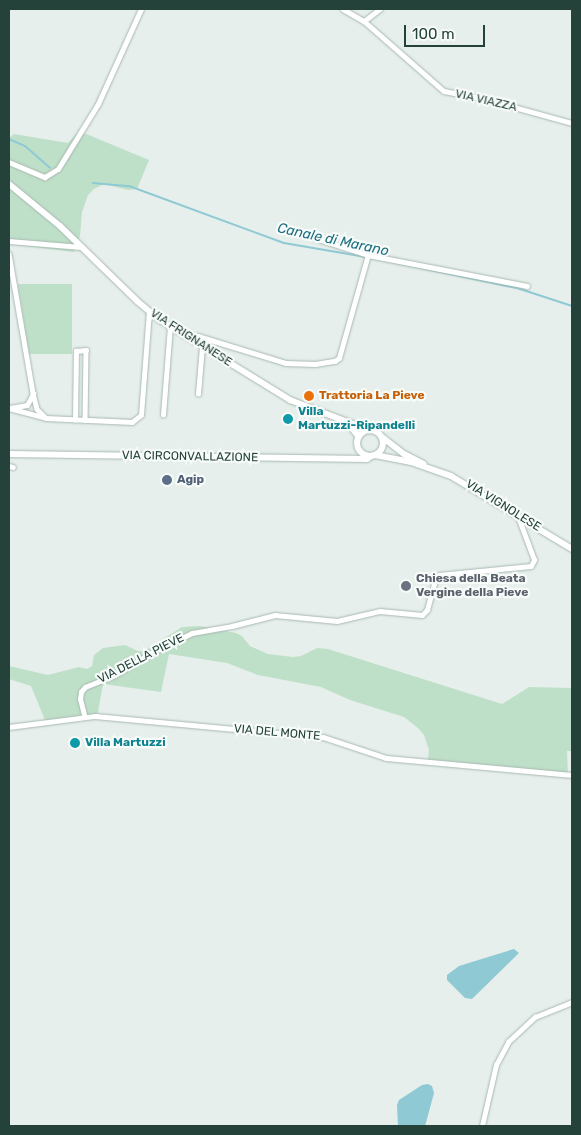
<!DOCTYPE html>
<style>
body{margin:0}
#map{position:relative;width:581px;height:1135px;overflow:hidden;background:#e6efeb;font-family:Rubik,sans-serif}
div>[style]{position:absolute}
.green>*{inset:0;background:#bfe0c8}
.water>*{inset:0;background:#8ec9d4}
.stream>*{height:2px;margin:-1px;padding:0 1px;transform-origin:1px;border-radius:1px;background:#8ec9d4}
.roads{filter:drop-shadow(0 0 1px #a8b8b2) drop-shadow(0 0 1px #a8b8b2)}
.street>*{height:4.5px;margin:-2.25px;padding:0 2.25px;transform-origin:2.25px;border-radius:2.25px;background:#fff}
.secondary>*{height:6px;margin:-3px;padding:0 3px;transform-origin:3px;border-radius:3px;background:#fff}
.secondary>.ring{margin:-3px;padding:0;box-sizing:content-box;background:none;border:6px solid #fff;border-radius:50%}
.dots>*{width:14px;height:14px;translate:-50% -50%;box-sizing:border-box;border:2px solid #f7fbf9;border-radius:50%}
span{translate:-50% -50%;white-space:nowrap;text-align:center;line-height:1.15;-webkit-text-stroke:4.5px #f7fbf9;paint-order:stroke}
.street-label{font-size:12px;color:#24423a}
.food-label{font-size:12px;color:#c56008;font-weight:700}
.left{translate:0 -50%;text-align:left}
.culture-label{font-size:12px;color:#0d838f;font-weight:700}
.service-label{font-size:12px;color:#4e5e75;font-weight:700}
.worship-label{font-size:12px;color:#5b616d;font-weight:700}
.water-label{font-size:14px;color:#1c6f80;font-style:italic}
.frame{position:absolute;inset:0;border:10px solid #24423a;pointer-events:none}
.scale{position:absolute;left:404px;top:25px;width:81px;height:22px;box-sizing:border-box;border:2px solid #24423a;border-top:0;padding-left:6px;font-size:15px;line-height:18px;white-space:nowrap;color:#24423a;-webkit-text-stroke:4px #f7fbf9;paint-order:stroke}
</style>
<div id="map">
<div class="green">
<div style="clip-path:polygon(79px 131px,149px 160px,137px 189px,128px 190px,104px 184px,94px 189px,88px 195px,82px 212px,80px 236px,74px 252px,9px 244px,9px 138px,14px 134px,68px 143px)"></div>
<div style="clip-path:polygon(18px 284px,72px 284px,72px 354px,29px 354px)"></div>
<div style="clip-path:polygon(200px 626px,236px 633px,242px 636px,250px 646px,268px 654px,293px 657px,301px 656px,317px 648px,328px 649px,502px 704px,529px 687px,572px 688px,572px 751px,567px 751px,568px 776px,428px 760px,429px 750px,424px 735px,418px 728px,404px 717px,350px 700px,321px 687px,258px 675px,227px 663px,169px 654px,161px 692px,103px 684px,97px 718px,47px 725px,31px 686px,9px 679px,9px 666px,48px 675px,79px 667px,87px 669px,92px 666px,94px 655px,103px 648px,125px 645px,138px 651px,144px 651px,182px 627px)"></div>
</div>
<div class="water">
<div style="clip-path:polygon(514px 949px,519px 953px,472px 999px,465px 998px,447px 980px,447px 975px,459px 966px)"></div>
<div style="clip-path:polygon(428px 1084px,432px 1086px,434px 1093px,425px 1126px,398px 1126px,397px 1105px,399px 1100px,422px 1085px)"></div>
</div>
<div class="stream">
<div style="left:9px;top:139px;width:17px;rotate:24deg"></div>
<div style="left:25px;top:146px;width:33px;rotate:41deg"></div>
<div style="left:93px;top:183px;width:36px;rotate:5deg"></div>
<div style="left:129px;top:186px;width:165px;rotate:20.2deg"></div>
<div style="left:284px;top:243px;width:83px;rotate:9.7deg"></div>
<div style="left:373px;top:258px;width:147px;rotate:11.8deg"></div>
<div style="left:517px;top:288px;width:58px;rotate:18.1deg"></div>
</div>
<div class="roads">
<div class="street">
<div style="left:343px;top:9px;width:24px;rotate:30deg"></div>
<div style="left:364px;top:21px;width:20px;rotate:-37deg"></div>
<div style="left:364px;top:21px;width:106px;rotate:41.2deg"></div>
<div style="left:444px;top:91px;width:42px;rotate:11deg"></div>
<div style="left:485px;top:99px;width:90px;rotate:15.4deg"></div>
<div style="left:9px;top:162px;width:39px;rotate:23deg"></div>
<div style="left:45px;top:177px;width:15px;rotate:-32deg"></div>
<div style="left:58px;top:169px;width:76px;rotate:-58.4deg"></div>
<div style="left:98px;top:104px;width:104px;rotate:-65.6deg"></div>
<div style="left:293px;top:231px;width:79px;rotate:17.7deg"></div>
<div style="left:368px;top:255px;width:162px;rotate:11deg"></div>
<div style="left:9px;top:241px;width:72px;rotate:4.8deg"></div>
<div style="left:9px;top:254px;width:141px;rotate:80.2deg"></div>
<div style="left:33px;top:393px;width:16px;rotate:76deg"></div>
<div style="left:37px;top:409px;width:11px;rotate:45deg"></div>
<div style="left:185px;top:335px;width:13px;rotate:4deg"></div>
<div style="left:198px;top:336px;width:92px;rotate:17.1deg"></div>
<div style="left:286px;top:363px;width:29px;rotate:2deg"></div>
<div style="left:315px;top:364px;width:20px;rotate:-9deg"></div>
<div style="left:335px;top:361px;width:5px;rotate:-37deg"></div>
<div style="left:339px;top:358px;width:107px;rotate:-74.3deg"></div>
<div style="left:198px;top:394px;width:48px;rotate:-85.2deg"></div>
<div style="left:9px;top:408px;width:38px;rotate:15deg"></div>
<div style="left:46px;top:418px;width:86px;rotate:2.7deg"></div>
<div style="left:132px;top:422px;width:11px;rotate:-38deg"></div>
<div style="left:141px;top:415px;width:103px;rotate:-85.6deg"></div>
<div style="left:10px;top:408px;width:17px;rotate:-10deg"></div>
<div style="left:27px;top:405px;width:13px;rotate:-61deg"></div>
<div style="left:163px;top:415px;width:88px;rotate:-85.5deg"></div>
<div style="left:75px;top:420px;width:69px;rotate:-89.2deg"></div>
<div style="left:76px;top:351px;width:10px;rotate:-6deg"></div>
<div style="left:86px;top:350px;width:70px;rotate:90.8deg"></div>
<div style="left:9px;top:466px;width:4px;rotate:14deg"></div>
<div style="left:84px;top:715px;width:16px;rotate:-104deg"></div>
<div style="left:80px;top:699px;width:7px;rotate:-82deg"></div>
<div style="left:81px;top:692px;width:6px;rotate:-51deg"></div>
<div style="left:85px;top:687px;width:32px;rotate:-22deg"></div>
<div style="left:115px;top:675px;width:44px;rotate:-31.2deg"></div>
<div style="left:153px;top:652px;width:43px;rotate:-26deg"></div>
<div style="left:192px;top:633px;width:41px;rotate:-9.9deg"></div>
<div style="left:232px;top:626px;width:44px;rotate:-14.3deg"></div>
<div style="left:275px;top:615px;width:62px;rotate:5.5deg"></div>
<div style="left:337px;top:621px;width:44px;rotate:-13.1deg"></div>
<div style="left:380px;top:611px;width:42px;rotate:5.4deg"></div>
<div style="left:422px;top:615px;width:7px;rotate:-45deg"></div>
<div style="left:427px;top:610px;width:30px;rotate:-75deg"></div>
<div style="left:435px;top:581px;width:7px;rotate:-56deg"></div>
<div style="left:439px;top:575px;width:92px;rotate:-5.6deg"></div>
<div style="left:531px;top:566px;width:7px;rotate:-63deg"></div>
<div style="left:534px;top:560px;width:46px;rotate:-110.4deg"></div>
<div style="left:9px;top:727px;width:87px;rotate:-7.3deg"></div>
<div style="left:95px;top:716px;width:229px;rotate:5.3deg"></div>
<div style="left:323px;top:737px;width:66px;rotate:18.4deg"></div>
<div style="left:386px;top:758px;width:187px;rotate:5.2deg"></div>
<div style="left:482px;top:1126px;width:63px;rotate:-77.1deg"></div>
<div style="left:496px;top:1065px;width:26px;rotate:-62deg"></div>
<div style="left:508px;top:1042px;width:37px;rotate:-43deg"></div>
<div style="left:535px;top:1017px;width:40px;rotate:-22deg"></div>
</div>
<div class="secondary">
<div style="left:9px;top:184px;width:66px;rotate:39.5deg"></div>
<div style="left:60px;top:226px;width:107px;rotate:44.2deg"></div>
<div style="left:137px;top:301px;width:30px;rotate:40deg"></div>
<div style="left:160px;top:320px;width:153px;rotate:31.6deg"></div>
<div style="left:290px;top:400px;width:85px;rotate:20.8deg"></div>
<div style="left:347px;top:422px;width:19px;rotate:51deg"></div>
<div class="ring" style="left:357px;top:430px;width:20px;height:20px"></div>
<div style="left:382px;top:437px;width:28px;rotate:38deg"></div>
<div style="left:404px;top:454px;width:22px;rotate:27deg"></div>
<div style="left:9px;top:454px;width:358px;rotate:0.8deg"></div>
<div style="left:367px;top:459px;width:5px;rotate:-37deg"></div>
<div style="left:375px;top:455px;width:37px;rotate:11deg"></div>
<div style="left:411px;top:462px;width:42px;rotate:19.3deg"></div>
<div style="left:451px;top:476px;width:141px;rotate:31.1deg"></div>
</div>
</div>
<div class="dots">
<div style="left:309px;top:396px;background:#e8710a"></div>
<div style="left:288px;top:419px;background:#0f9aa8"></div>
<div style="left:167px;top:480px;background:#5c6f8a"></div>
<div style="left:406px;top:586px;background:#6b7280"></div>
<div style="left:75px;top:743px;background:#0f9aa8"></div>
</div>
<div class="street-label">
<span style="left:486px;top:101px;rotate:13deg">VIA VIAZZA</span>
<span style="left:191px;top:338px;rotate:33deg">VIA FRIGNANESE</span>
<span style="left:190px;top:457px;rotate:1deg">VIA CIRCONVALLAZIONE</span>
<span style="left:503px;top:506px;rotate:32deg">VIA VIGNOLESE</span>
<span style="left:141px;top:659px;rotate:-27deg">VIA DELLA PIEVE</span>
<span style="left:277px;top:733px;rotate:5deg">VIA DEL MONTE</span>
</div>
<div class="food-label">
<span class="left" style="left:319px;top:396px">Trattoria La Pieve</span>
</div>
<div class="culture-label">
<span class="left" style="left:298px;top:419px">Villa<br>Martuzzi-Ripandelli</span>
<span class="left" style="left:85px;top:743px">Villa Martuzzi</span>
</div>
<div class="service-label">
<span class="left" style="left:177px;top:480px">Agip</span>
</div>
<div class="worship-label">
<span class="left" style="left:416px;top:586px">Chiesa della Beata<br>Vergine della Pieve</span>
</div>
<div class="water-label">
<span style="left:333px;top:240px;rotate:12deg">Canale di Marano</span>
</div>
<div class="frame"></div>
<div class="scale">100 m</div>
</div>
